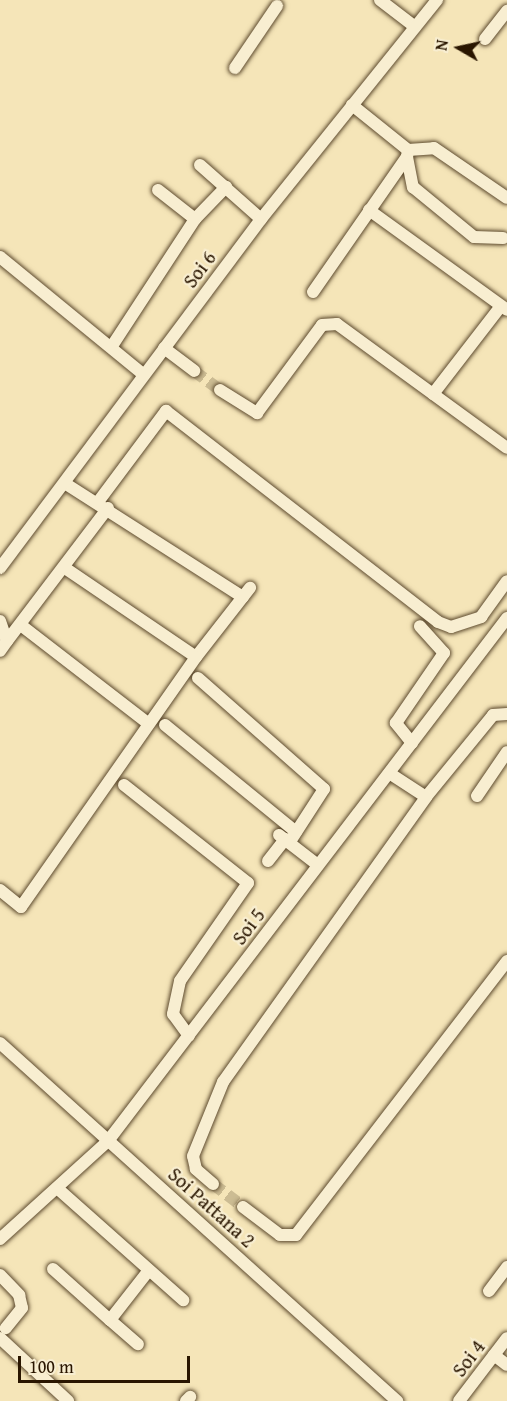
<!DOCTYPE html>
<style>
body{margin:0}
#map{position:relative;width:507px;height:1401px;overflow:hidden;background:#f5e5b8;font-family:"Gentium Book Plus",serif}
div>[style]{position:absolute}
.minor-tunnel>*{height:12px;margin-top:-6px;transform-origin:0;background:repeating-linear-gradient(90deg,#ccbc93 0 12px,transparent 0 18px)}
.roads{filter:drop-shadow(0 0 2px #5d4a2e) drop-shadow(0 0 2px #5d4a2e)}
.minor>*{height:12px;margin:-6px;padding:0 6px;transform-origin:6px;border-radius:6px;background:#f8eed1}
span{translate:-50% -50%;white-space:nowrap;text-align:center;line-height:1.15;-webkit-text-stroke:4.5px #f8eed1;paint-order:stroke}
.street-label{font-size:20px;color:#2a1600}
.north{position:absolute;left:429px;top:18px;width:60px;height:60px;-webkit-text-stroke:4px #f8eed1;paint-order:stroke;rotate:279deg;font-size:16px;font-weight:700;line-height:24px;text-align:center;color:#2a1600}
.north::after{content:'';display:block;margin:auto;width:21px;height:27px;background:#2a1600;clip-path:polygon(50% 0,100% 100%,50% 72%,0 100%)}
.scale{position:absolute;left:18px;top:1356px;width:172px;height:27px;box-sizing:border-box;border:3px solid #2a1600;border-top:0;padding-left:8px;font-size:18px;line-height:21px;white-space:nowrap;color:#2a1600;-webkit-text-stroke:4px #f8eed1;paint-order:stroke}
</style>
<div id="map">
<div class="minor-tunnel">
<div style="left:194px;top:371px;width:32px;rotate:36deg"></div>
<div style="left:213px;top:1184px;width:38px;rotate:37deg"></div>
</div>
<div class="roads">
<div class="minor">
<div style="left:380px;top:0;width:44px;rotate:37.6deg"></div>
<div style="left:485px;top:39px;width:36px;rotate:-52deg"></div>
<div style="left:235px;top:68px;width:75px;rotate:-55.9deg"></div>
<div style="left:408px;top:150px;width:26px;rotate:-4deg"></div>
<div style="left:434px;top:148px;width:88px;rotate:34.4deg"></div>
<div style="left:407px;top:157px;width:31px;rotate:79deg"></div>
<div style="left:413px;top:187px;width:79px;rotate:39.3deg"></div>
<div style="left:474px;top:237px;width:29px;rotate:2deg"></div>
<div style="left:200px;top:165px;width:81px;rotate:41.5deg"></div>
<div style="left:158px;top:190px;width:47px;rotate:38.1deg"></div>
<div style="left:195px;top:219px;width:45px;rotate:-45.9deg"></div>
<div style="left:369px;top:210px;width:170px;rotate:35.9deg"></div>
<div style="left:0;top:257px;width:186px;rotate:39.3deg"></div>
<div style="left:313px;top:292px;width:165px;rotate:-55.2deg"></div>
<div style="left:407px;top:157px;width:7px;rotate:-82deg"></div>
<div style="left:408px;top:150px;width:72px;rotate:-141.2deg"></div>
<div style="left:112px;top:346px;width:152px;rotate:-56.8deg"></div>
<div style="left:164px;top:348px;width:38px;rotate:37deg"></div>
<div style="left:220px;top:390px;width:44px;rotate:31.9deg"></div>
<div style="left:257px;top:413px;width:109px;rotate:-53.5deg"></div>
<div style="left:322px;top:325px;width:15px;rotate:-4deg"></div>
<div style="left:337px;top:324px;width:210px;rotate:36.1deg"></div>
<div style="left:433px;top:394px;width:111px;rotate:-52.3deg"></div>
<div style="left:66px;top:484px;width:210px;rotate:32.6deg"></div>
<div style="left:98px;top:502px;width:114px;rotate:-53.2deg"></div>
<div style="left:166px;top:411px;width:344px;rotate:37.8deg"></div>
<div style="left:438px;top:622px;width:14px;rotate:21deg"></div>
<div style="left:451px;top:627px;width:32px;rotate:-18deg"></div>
<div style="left:481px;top:617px;width:44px;rotate:-54.2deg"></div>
<div style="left:0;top:568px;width:436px;rotate:-53.2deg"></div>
<div style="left:261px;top:219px;width:281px;rotate:-51.2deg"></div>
<div style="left:0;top:621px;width:21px;rotate:71deg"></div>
<div style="left:7px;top:641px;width:12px;rotate:125deg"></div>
<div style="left:22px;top:626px;width:160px;rotate:37.7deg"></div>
<div style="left:7px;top:641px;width:167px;rotate:-52.8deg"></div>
<div style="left:196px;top:657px;width:88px;rotate:-52deg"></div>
<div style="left:198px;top:678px;width:168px;rotate:41.4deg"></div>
<div style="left:324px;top:789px;width:64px;rotate:122.9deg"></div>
<div style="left:165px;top:725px;width:169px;rotate:39.2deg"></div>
<div style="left:412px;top:743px;width:26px;rotate:-129deg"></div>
<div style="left:396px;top:723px;width:85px;rotate:-55.6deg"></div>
<div style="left:444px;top:653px;width:36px;rotate:-132deg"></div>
<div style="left:124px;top:785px;width:158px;rotate:38.3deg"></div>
<div style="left:248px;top:883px;width:119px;rotate:124.8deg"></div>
<div style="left:180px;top:981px;width:34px;rotate:102deg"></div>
<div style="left:173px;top:1014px;width:27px;rotate:54deg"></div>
<div style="left:477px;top:796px;width:53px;rotate:-55.7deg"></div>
<div style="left:426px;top:797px;width:106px;rotate:-50.7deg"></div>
<div style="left:493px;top:715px;width:14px;rotate:-4deg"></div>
<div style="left:279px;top:835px;width:49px;rotate:37.6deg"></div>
<div style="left:268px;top:861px;width:28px;rotate:-52deg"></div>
<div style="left:0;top:890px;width:27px;rotate:39deg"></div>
<div style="left:21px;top:907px;width:305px;rotate:-55deg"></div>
<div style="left:196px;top:657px;width:158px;rotate:-145.8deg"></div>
<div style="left:0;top:1043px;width:535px;rotate:42.04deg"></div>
<div style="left:213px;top:1184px;width:23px;rotate:-139deg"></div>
<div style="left:196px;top:1169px;width:13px;rotate:-103deg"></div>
<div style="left:193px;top:1156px;width:80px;rotate:-67.9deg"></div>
<div style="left:223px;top:1082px;width:350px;rotate:-54.5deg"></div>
<div style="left:426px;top:797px;width:44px;rotate:-147deg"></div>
<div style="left:57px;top:1188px;width:169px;rotate:41.6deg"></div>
<div style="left:243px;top:1207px;width:46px;rotate:37.1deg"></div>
<div style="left:280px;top:1235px;width:16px"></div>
<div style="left:296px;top:1235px;width:346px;rotate:-52.4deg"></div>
<div style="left:0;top:1239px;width:146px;rotate:-42.2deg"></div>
<div style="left:108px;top:1141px;width:658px;rotate:-52.66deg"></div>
<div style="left:53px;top:1269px;width:76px;rotate:41.8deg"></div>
<div style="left:110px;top:1320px;width:63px;rotate:-52deg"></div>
<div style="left:0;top:1275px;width:28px;rotate:46deg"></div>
<div style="left:19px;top:1295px;width:13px;rotate:77deg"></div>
<div style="left:22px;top:1308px;width:26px;rotate:129deg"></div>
<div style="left:489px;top:1291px;width:30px;rotate:-53deg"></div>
<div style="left:110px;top:1320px;width:37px;rotate:41deg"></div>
<div style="left:0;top:1338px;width:93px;rotate:42.8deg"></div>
<div style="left:494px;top:1355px;width:16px;rotate:38deg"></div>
<div style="left:186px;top:1401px;width:6px;rotate:-45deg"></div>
<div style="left:459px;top:1401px;width:79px;rotate:-52.7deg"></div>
</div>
</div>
<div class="street-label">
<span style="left:199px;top:269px;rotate:-53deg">Soi 6</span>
<span style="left:248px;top:926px;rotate:-53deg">Soi 5</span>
<span style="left:212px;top:1207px;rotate:42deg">Soi Pattana 2</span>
<span style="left:468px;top:1358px;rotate:-53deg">Soi 4</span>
</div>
<div class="north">N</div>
<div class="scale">100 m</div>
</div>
